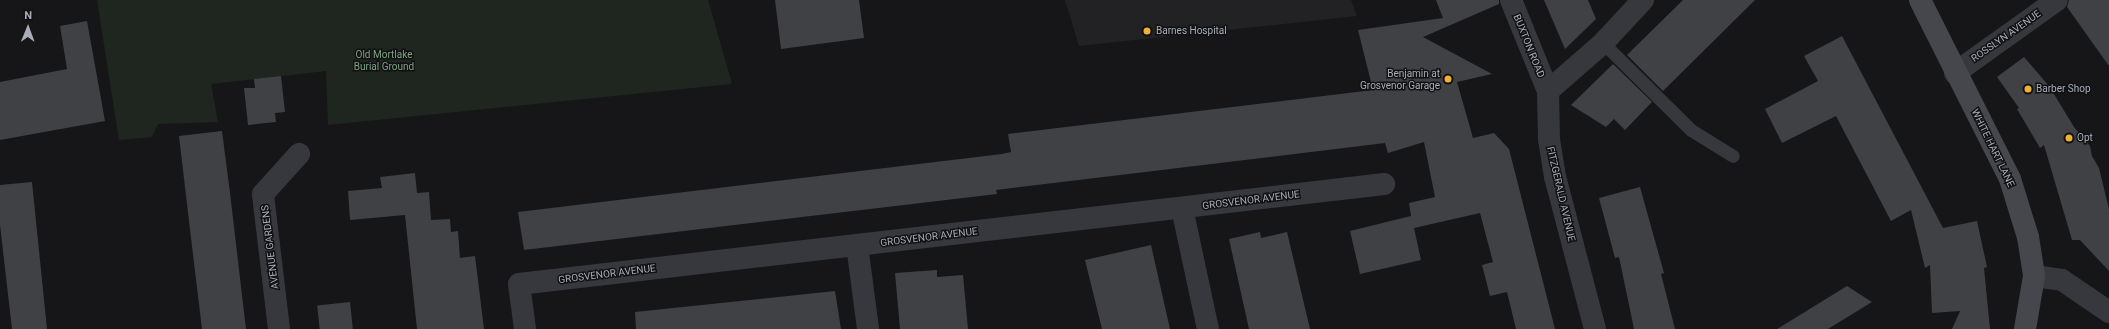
<!DOCTYPE html>
<style>
body{margin:0}
#map{position:relative;width:2109px;height:329px;overflow:hidden;background:#161618;font-family:Roboto,sans-serif}
div>[style]{position:absolute}
.built>*{inset:0;background:#222225}
.green>*{inset:0;background:#1e261f}
.building>*{inset:0;background:#404145;transform-origin:0 0}
.lane>*{height:13px;margin:-6.5px;padding:0 6.5px;transform-origin:6.5px;border-radius:6.5px;background:#37383d}
.street>*{height:22px;margin:-11px;padding:0 11px;transform-origin:11px;border-radius:11px;background:#37383d}
.secondary>*{height:22px;margin:-11px;padding:0 11px;transform-origin:11px;border-radius:11px;background:#45474d}
.dots>*{width:11px;height:11px;translate:-50% -50%;box-sizing:border-box;border:2px solid #111113;border-radius:50%}
span{translate:-50% -50%;white-space:nowrap;text-align:center;line-height:1.15;-webkit-text-stroke:3px #111113;paint-order:stroke}
.poi-label{font-size:10px;color:#a8adb8}
.left{translate:0 -50%;text-align:left}
.right{translate:-100% -50%;text-align:right}
.street-label{font-size:10px;color:#a8adb8}
.park-label{font-size:10px;color:#7fa381}
.north{position:absolute;left:8px;top:8px;width:40px;height:40px;-webkit-text-stroke:3px #111113;paint-order:stroke;rotate:1deg;font-size:11px;font-weight:700;line-height:16px;text-align:center;color:#a8adb8}
.north::after{content:'';display:block;margin:auto;width:14px;height:18px;background:#a8adb8;clip-path:polygon(50% 0,100% 100%,50% 72%,0 100%)}
</style>
<div id="map">
<div class="built">
<div style="clip-path:polygon(1065px 0,1351px 0,1357px 16px,1079px 46px)"></div>
</div>
<div class="green">
<div style="clip-path:polygon(97px 0,708px 0,732px 84px,328px 125px,326px 71px,211px 84px,218px 122px,158px 124px,152px 137px,119px 140px)"></div>
</div>
<div class="building">
<div style="clip-path:polygon(775px 0,859px 0,864px 38px,781px 49px)"></div>
<div style="clip-path:polygon(1436px 0,1499px 0,1499px 4px,1423px 37px,1492px 74px,1457px 82px,1473px 138px,1494px 133px,1509px 149px,1555px 329px,1516px 329px,1507px 292px,1490px 296px,1482px 265px,1493px 262px,1480px 213px,1414px 228px,1421px 260px,1360px 274px,1350px 231px,1411px 216px,1409px 203px,1435px 197px,1424px 142px,1388px 153px,1385px 143px,996px 190px,997px 194px,524px 250px,518px 212px,1002px 154px,1011px 152px,1008px 134px,1373px 90px,1358px 30px,1443px 18px)"></div>
<div style="clip-path:polygon(1544px 0,1588px 0,1596px 19px,1565px 49px)"></div>
<div style="clip-path:polygon(1683px 0,1755px 0,1663px 91px,1627px 55px)"></div>
<div style="clip-path:polygon(2069px 0,2109px 0,2109px 66px,2067px 7px)"></div>
<div style="clip-path:polygon(87px 21px,105px 121px,0 140px,0 82px,67px 69px,60px 26px)"></div>
<div style="clip-path:polygon(1842px 36px,1943px 228px,1977px 221px,1987px 267px,1984px 268px,1990px 329px,1952px 329px,1960px 311px,1932px 313px,1930px 265px,1925px 268px,1911px 210px,1891px 221px,1836px 116px,1782px 143px,1765px 109px,1818px 81px,1804px 56px)"></div>
<div style="clip-path:polygon(2024px 57px,2049px 86px,2074px 127px,2090px 146px,2092px 156px,2099px 168px,2109px 209px,2109px 271px,2080px 240px,2072px 240px,2044px 145px,2040px 148px,2017px 109px,2019px 108px,1997px 77px)"></div>
<div style="clip-path:polygon(1613px 64px,1652px 102px,1625px 130px,1614px 119px,1606px 127px,1571px 105px)"></div>
<div style="clip-path:polygon(281px 76px,285px 112px,275px 113px,276px 122px,248px 125px,244px 88px,255px 88px,254px 79px)"></div>
<div style="clip-path:polygon(222px 131px,230px 193px,246px 329px,202px 329px,189px 221px,179px 136px)"></div>
<div style="clip-path:polygon(415px 173px,417px 193px,429px 192px,431px 220px,450px 219px,451px 232px,458px 231px,460px 258px,475px 256px,484px 329px,417px 329px,405px 215px,350px 220px,348px 191px,382px 188px,380px 177px)"></div>
<div style="clip-path:polygon(32px 182px,47px 329px,12px 329px,0 225px,0 185px)"></div>
<div style="clip-path:polygon(1640px 187px,1664px 273px,1661px 274px,1675px 329px,1634px 329px,1619px 257px,1615px 258px,1599px 198px)"></div>
<div style="clip-path:polygon(1260px 232px,1261px 238px,1287px 232px,1310px 329px,1249px 329px,1229px 239px)"></div>
<div style="clip-path:polygon(1151px 245px,1170px 329px,1102px 329px,1085px 260px)"></div>
<div style="clip-path:polygon(937px 270px,937px 277px,963px 275px,968px 329px,900px 329px,895px 273px)"></div>
<div style="clip-path:polygon(1847px 286px,1872px 302px,1828px 329px,1777px 329px)"></div>
<div style="clip-path:polygon(835px 291px,841px 329px,636px 329px,635px 312px)"></div>
<div style="left:350px;top:302px;width:27px;height:33px;rotate:84deg"></div>
</div>
<div class="lane">
<div style="left:1603px;top:43px;width:124px;rotate:44.7deg"></div>
<div style="left:1691px;top:130px;width:49px;rotate:31.8deg"></div>
</div>
<div class="street">
<div style="left:1511px;top:0;width:98px;rotate:67.9deg"></div>
<div style="left:1955px;top:73px;width:125px;rotate:-35.6deg"></div>
<div style="left:1182px;top:208px;width:124px;rotate:77.9deg"></div>
<div style="left:857px;top:245px;width:85px;rotate:82.5deg"></div>
<div style="left:2034px;top:276px;width:28px;rotate:8deg"></div>
<div style="left:2062px;top:280px;width:57px;rotate:34.2deg"></div>
<div style="left:279px;top:329px;width:136px;rotate:-96.8deg"></div>
<div style="left:263px;top:194px;width:54px;rotate:-48deg"></div>
<div style="left:525px;top:329px;width:45px;rotate:-97.6deg"></div>
<div style="left:519px;top:284px;width:871px;rotate:-6.59deg"></div>
<div style="left:1595px;top:329px;width:157px;rotate:-104.7deg"></div>
<div style="left:1555px;top:177px;width:38px;rotate:-99deg"></div>
<div style="left:1549px;top:139px;width:48px;rotate:-91.2deg"></div>
<div style="left:1548px;top:91px;width:73px;rotate:-41.1deg"></div>
<div style="left:1603px;top:43px;width:59px;rotate:-47.1deg"></div>
</div>
<div class="secondary">
<div style="left:1920px;top:0;width:200px;rotate:63.3deg"></div>
<div style="left:2010px;top:179px;width:61px;rotate:72.8deg"></div>
<div style="left:2028px;top:237px;width:39px;rotate:81deg"></div>
<div style="left:2034px;top:276px;width:54px;rotate:99.6deg"></div>
</div>
<div class="dots">
<div style="left:1147px;top:31px;background:#f2b134"></div>
<div style="left:1448px;top:79px;background:#f2b134"></div>
<div style="left:2028px;top:89px;background:#f2b134"></div>
<div style="left:2069px;top:138px;background:#f2b134"></div>
</div>
<div class="poi-label">
<span class="left" style="left:1156px;top:31px">Barnes Hospital</span>
<span class="right" style="left:1440px;top:79px">Benjamin at<br>Grosvenor Garage</span>
<span class="left" style="left:2036px;top:89px">Barber Shop</span>
<span class="left" style="left:2077px;top:138px">Opt</span>
</div>
<div class="street-label">
<span style="left:2006px;top:36px;rotate:-35deg">ROSSLYN AVENUE</span>
<span style="left:1529px;top:46px;rotate:68deg">BUXTON ROAD</span>
<span style="left:1993px;top:148px;rotate:64deg">WHITE HART LANE</span>
<span style="left:1561px;top:194px;rotate:77deg">FITZGERALD AVENUE</span>
<span style="left:1251px;top:200px;rotate:-7deg">GROSVENOR AVENUE</span>
<span style="left:929px;top:237px;rotate:-7deg">GROSVENOR AVENUE</span>
<span style="left:270px;top:247px;rotate:-97deg">AVENUE GARDENS</span>
<span style="left:607px;top:274px;rotate:-7deg">GROSVENOR AVENUE</span>
</div>
<div class="park-label">
<span style="left:384px;top:60px">Old Mortlake<br>Burial Ground</span>
</div>
<div class="north">N</div>
</div>
